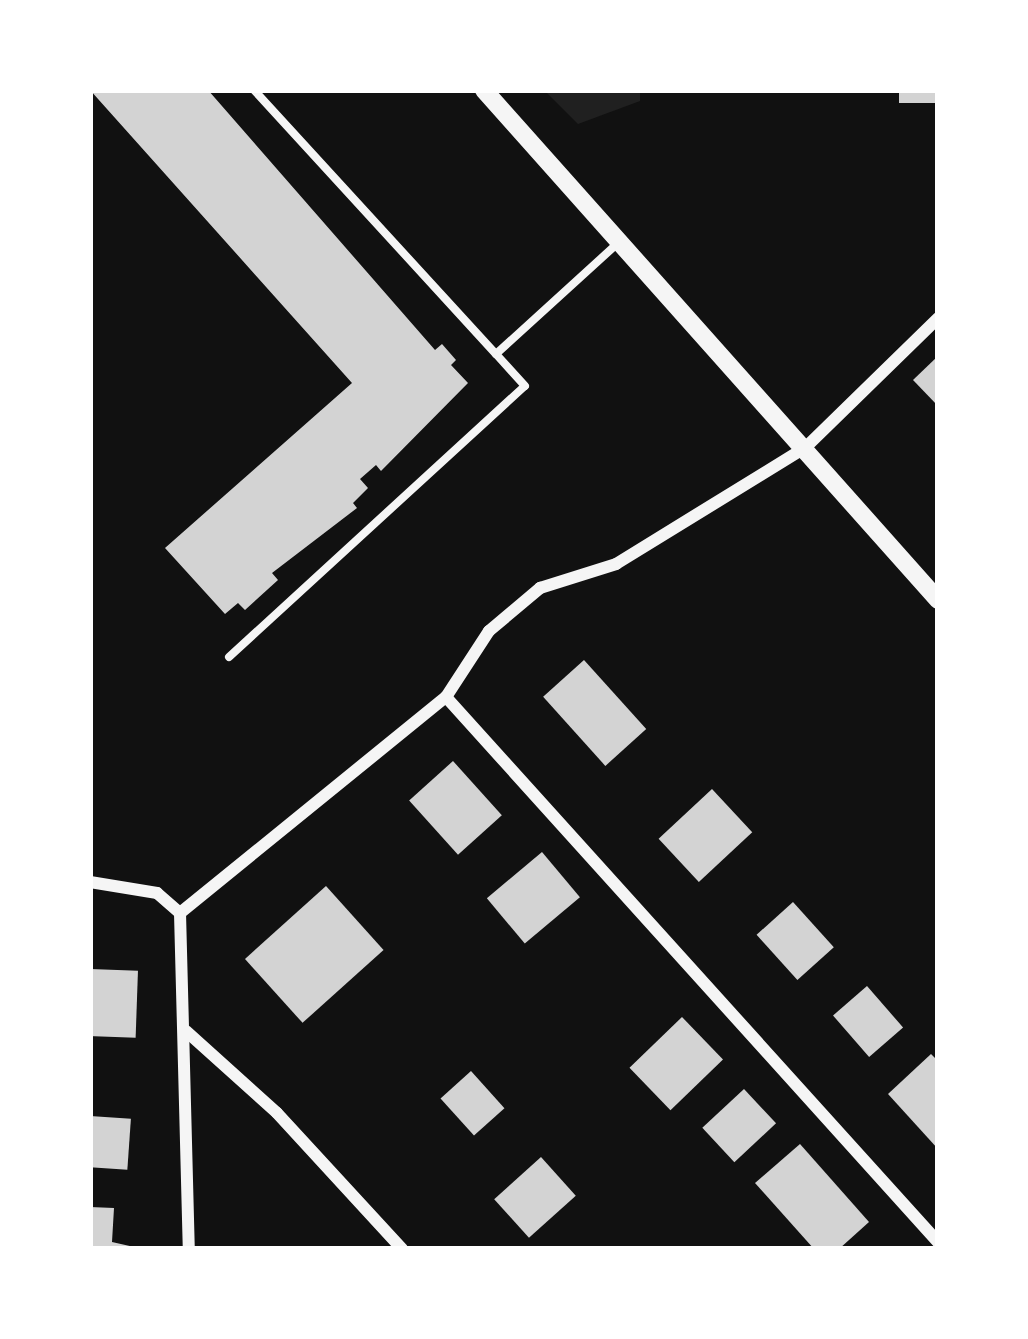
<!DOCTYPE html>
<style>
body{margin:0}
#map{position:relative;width:1028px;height:1339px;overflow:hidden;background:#111;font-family:Barlow,sans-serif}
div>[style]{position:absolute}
.green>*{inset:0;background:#202020}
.building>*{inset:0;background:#d3d3d3;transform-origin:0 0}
.service>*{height:8px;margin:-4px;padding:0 4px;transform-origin:4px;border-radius:4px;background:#f5f5f5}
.minor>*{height:12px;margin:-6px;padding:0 6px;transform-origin:6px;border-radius:6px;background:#f5f5f5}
.tertiary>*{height:18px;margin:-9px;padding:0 9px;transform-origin:9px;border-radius:9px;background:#f5f5f5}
span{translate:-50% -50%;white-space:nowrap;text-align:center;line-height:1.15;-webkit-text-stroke:12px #fff;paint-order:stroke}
.frame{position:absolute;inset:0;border:93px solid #fff;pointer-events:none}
</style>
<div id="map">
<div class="green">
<div style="clip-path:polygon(544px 90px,640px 90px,640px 101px,578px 124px)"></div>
</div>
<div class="building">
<div style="clip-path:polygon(90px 90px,208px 90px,435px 350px,442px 344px,456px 360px,451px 365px,468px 383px,381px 471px,376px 465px,360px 479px,368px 488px,353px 503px,357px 508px,272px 573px,278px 580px,245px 610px,238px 603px,225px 614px,165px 548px,352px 383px)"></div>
<div style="left:899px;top:90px;width:39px;height:13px"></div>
<div style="clip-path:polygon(938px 356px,938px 406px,913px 380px)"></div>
<div style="left:584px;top:660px;width:93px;height:55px;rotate:48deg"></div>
<div style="left:453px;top:761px;width:73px;height:59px;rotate:48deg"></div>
<div style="left:712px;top:789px;width:59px;height:73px;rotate:47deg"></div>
<div style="left:542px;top:852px;width:59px;height:72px;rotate:50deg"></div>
<div style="left:326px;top:886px;width:86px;height:109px;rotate:48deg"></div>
<div style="left:793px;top:902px;width:61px;height:49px;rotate:48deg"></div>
<div style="left:90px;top:969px;width:48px;height:67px;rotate:2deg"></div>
<div style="left:867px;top:986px;width:55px;height:45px;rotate:49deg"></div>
<div style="left:682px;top:1017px;width:59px;height:73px;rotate:46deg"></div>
<div style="clip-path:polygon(931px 1054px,938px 1061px,938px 1149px,888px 1094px)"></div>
<div style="left:471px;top:1071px;width:50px;height:41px;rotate:48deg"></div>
<div style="left:744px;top:1089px;width:47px;height:57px;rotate:47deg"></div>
<div style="left:90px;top:1116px;width:41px;height:51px;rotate:4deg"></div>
<div style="clip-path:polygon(800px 1144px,869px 1222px,839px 1249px,814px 1249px,755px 1183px)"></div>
<div style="left:541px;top:1157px;width:52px;height:63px;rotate:48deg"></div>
<div style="clip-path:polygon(90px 1207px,114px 1208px,112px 1242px,143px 1249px,90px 1249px)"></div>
</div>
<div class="service">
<div style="left:254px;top:90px;width:358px;rotate:47.5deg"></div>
<div style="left:496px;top:354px;width:166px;rotate:-42.3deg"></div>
<div style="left:229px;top:657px;width:401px;rotate:-42.5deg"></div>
<div style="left:525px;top:386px;width:43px;rotate:-132.2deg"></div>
</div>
<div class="minor">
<div style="left:446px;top:697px;width:734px;rotate:47.93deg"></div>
<div style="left:90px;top:882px;width:68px;rotate:9.3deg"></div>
<div style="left:157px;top:893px;width:30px;rotate:41deg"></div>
<div style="left:180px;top:913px;width:343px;rotate:-39.1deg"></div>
<div style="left:446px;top:697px;width:79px;rotate:-56.9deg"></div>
<div style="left:489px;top:631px;width:67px;rotate:-40.1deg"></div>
<div style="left:540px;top:588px;width:80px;rotate:-17.5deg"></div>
<div style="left:616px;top:564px;width:223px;rotate:-31.6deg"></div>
<div style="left:806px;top:447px;width:185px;rotate:-44.3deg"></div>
<div style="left:180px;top:913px;width:336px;rotate:88.5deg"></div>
<div style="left:186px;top:1031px;width:122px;rotate:42deg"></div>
<div style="left:277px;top:1113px;width:185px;rotate:47.4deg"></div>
</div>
<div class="tertiary">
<div style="left:484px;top:90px;width:683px;rotate:48.32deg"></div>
</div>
<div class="frame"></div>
</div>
